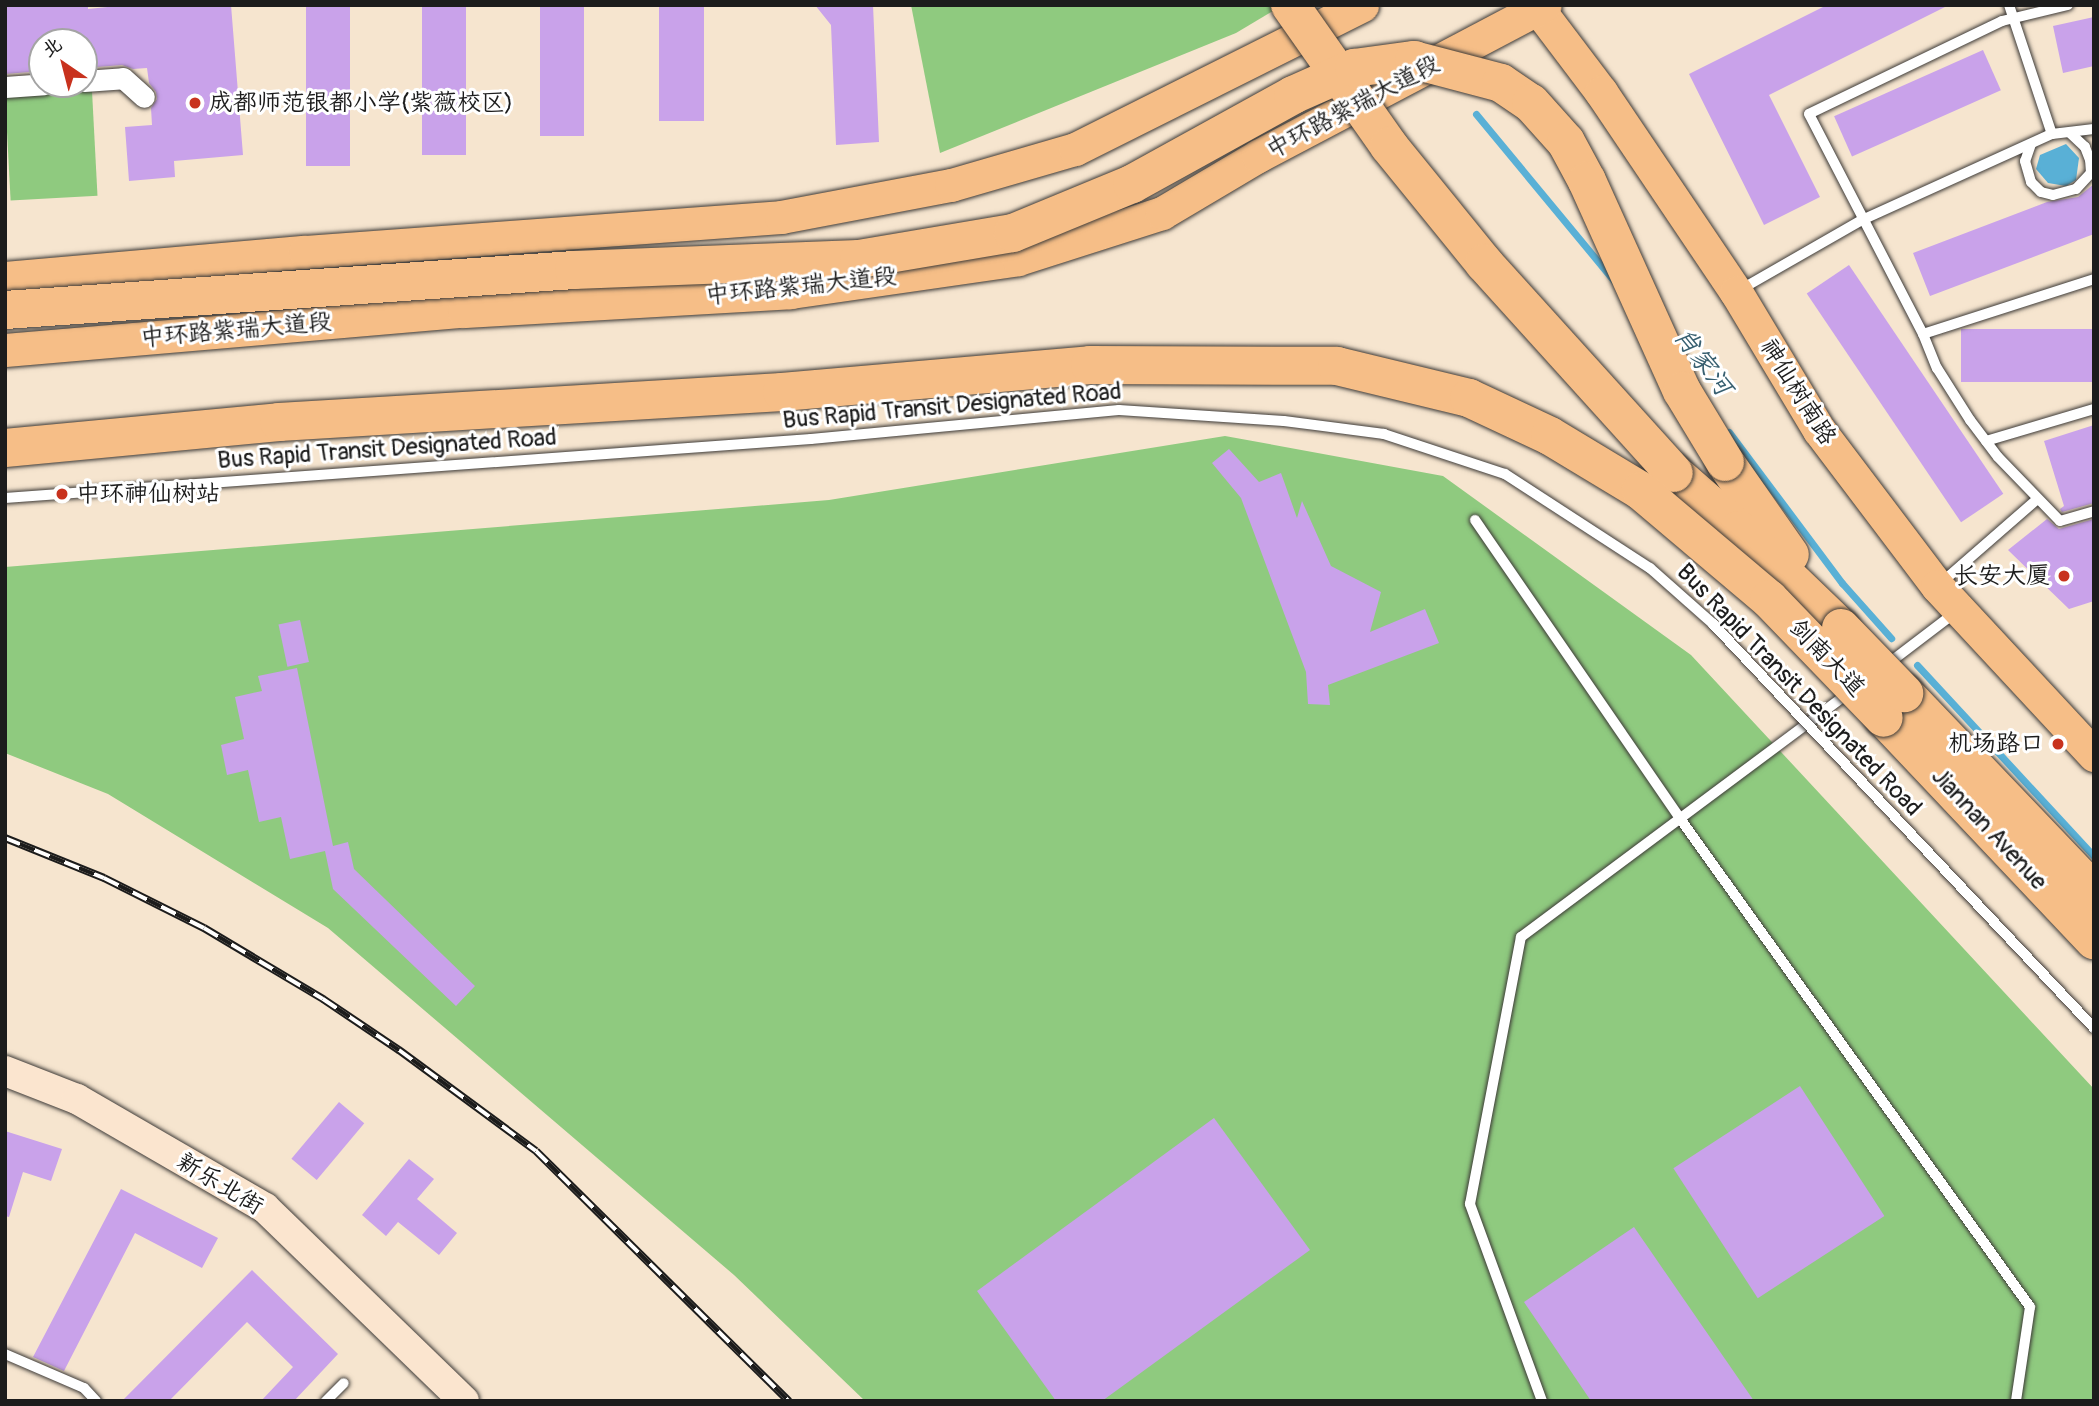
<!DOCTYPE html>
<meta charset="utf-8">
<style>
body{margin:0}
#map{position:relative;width:2099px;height:1406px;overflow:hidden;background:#f6e5cf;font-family:Pangolin,"LXGW WenKai TC",sans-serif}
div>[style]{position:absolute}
.green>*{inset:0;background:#8fca7f;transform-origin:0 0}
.water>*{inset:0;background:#59b0d6}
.stream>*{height:7px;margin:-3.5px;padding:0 3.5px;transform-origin:3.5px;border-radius:3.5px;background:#59b0d6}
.building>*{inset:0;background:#c9a2ea;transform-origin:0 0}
.roads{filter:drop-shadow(0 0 2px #3d3a37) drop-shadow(0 0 2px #3d3a37)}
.lane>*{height:10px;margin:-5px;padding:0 5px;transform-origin:5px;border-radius:5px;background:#fff}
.street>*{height:21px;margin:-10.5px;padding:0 10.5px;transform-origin:10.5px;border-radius:10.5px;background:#fff}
.secondary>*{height:30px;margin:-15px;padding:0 15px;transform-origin:15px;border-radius:15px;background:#fbe5cf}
.primary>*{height:33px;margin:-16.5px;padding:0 16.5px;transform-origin:16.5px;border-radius:16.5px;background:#f6be87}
.highway>*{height:38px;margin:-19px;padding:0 19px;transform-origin:19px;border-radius:19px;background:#f6be87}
.rail>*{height:8px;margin-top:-4px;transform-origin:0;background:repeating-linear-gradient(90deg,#fff 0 16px,#1c1c1c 0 32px);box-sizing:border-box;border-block:2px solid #1c1c1c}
.bridges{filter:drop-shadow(0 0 2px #3d3a37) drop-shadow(0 0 2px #3d3a37)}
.lane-bridge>*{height:10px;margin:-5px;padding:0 5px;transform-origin:5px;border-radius:5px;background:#fff}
.highway-bridge>*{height:38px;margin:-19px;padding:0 19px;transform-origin:19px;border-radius:19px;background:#f6be87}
.dots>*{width:19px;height:19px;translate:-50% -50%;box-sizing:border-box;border:4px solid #fff;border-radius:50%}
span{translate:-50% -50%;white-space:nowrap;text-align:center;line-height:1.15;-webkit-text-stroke:6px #fff;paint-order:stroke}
.poi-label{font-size:24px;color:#1c1c1c}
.left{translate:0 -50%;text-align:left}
.right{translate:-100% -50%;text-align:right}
.street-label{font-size:24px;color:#1c1c1c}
.water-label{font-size:26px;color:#375f70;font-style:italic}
.frame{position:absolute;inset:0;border:7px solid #1c1c1c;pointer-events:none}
.north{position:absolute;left:28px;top:28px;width:70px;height:70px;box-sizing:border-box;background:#fff;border:2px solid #a4a4a4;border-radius:50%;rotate:325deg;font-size:19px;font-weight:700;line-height:28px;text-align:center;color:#1c1c1c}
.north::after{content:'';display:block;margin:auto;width:24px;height:32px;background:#c8321e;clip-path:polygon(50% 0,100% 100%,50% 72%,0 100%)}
</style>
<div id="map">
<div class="green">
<div style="clip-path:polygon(911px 5px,1283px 5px,1236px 33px,940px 153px)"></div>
<div style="left:92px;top:91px;width:105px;height:87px;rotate:87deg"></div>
<div style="clip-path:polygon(1225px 436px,1443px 476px,1691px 655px,2094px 1089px,2094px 1401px,865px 1401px,734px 1275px,328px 928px,108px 794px,5px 753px,5px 567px,829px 500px)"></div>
</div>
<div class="water">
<div style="clip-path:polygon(2066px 144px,2079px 158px,2076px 180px,2066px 186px,2048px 183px,2036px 169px,2040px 155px)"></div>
</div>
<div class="stream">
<div style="left:1476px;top:114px;width:217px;rotate:50.4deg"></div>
<div style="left:1729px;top:432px;width:189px;rotate:53.2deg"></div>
<div style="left:1842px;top:583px;width:74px;rotate:48.3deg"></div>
<div style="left:1917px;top:665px;width:260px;rotate:47.2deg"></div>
</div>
<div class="building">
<div style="clip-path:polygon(5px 5px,88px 5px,88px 9px,127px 5px,231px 5px,243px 155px,174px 161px,175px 177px,129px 181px,125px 127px,152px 125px,151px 108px,157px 99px,156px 92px,149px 83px,147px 68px,133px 69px,122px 65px,84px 68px,84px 42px,42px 42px,42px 71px,5px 74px)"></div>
<div style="left:306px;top:5px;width:44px;height:161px"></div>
<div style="left:422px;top:5px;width:44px;height:150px"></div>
<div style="left:540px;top:5px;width:44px;height:131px"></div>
<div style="left:659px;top:5px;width:45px;height:116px"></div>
<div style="clip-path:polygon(815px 5px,873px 5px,879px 142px,836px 145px,831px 25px)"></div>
<div style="clip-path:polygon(1827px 5px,1949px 5px,1769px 95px,1820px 197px,1764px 225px,1689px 74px)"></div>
<div style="clip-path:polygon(2094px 17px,2094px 66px,2063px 73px,2053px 26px)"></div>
<div style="left:1983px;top:50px;width:44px;height:163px;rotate:66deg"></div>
<div style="clip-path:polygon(2094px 184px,2094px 234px,1930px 296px,1913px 253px,2047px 202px,2078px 197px)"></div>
<div style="left:1849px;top:265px;width:276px;height:51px;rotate:56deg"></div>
<div style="left:2094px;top:329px;width:53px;height:133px;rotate:90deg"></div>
<div style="clip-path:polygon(2094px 425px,2094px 503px,2062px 512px,2060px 509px,2064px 506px,2044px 441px)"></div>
<div style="clip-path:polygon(1229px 449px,1259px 482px,1281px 473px,1297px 518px,1302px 501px,1331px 566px,1381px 592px,1370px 632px,1425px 609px,1439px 643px,1328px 685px,1330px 705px,1308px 704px,1306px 672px,1241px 498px,1212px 463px)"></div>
<div style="clip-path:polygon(2047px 519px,2059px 529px,2094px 519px,2094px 601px,2069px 609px,2008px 550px)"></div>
<div style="left:300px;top:620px;width:43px;height:22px;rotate:78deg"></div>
<div style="clip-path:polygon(297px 668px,333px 846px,348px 842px,354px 869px,475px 986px,456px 1006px,333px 889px,325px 851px,290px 859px,281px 817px,259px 822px,248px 770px,227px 775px,221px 745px,244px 739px,235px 697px,262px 691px,258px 676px)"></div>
<div style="left:1800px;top:1086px;width:155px;height:151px;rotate:57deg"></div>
<div style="left:339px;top:1102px;width:33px;height:74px;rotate:40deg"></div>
<div style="clip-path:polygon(1214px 1118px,1310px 1250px,1102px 1401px,1056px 1401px,977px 1291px)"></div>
<div style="clip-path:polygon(5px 1131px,62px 1149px,51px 1181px,23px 1172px,9px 1217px,5px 1216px)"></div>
<div style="clip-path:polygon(409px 1159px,434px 1179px,417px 1199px,457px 1233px,439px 1255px,398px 1222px,386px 1236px,362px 1215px)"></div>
<div style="clip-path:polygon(121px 1189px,218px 1238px,202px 1268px,135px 1233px,64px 1371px,33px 1357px)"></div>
<div style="clip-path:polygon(1634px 1227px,1754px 1401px,1591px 1401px,1524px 1302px)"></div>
<div style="clip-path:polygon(252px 1270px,338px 1354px,294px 1401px,261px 1401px,293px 1367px,247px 1322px,169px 1401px,122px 1401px)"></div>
</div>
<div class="roads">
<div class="lane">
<div style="left:2009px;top:5px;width:136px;rotate:71.6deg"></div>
<div style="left:2068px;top:5px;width:68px;rotate:166.4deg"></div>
<div style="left:2002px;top:21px;width:214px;rotate:154.3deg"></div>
<div style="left:1809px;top:114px;width:248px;rotate:62.6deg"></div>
<div style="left:1923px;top:334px;width:37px;rotate:68deg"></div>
<div style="left:1937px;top:368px;width:62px;rotate:57.6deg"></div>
<div style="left:1970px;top:420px;width:46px;rotate:52.9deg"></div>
<div style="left:1998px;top:457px;width:89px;rotate:45.9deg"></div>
<div style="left:2060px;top:521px;width:35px;rotate:-16deg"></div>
<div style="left:2031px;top:144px;width:18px;rotate:109deg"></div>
<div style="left:2025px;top:161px;width:22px;rotate:74deg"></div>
<div style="left:2031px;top:182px;width:14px;rotate:45deg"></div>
<div style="left:2041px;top:192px;width:12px;rotate:14deg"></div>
<div style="left:2053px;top:195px;width:24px;rotate:-15deg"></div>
<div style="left:2076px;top:189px;width:22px;rotate:-47deg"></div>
<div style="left:2091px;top:173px;width:13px;rotate:-94deg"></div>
<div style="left:2090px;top:160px;width:14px;rotate:-111deg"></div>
<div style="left:2085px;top:147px;width:21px;rotate:-137deg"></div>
<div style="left:1738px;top:291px;width:143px;rotate:-29.8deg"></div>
<div style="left:1862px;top:220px;width:209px;rotate:-24.4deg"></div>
<div style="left:2052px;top:134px;width:42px;rotate:-6.8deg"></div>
<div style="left:1923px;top:334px;width:180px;rotate:-17.8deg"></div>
<div style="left:1986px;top:441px;width:113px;rotate:-16.5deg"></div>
<div style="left:1475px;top:520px;width:364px;rotate:55.5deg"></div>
<div style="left:1681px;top:820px;width:599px;rotate:54.37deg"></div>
<div style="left:2030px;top:1307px;width:95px;rotate:98.5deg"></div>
<div style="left:1941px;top:583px;width:126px;rotate:-41.1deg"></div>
<div style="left:1885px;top:666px;width:89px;rotate:-37.3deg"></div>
<div style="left:5px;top:1354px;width:86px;rotate:23.3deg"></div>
<div style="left:84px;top:1388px;width:18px;rotate:47deg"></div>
<div style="left:326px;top:1401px;width:25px;rotate:-45deg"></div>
<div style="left:1542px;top:1401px;width:210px;rotate:-110.1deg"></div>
<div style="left:1470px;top:1204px;width:272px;rotate:-79.2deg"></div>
<div style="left:1521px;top:937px;width:410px;rotate:-36.7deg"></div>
</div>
<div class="street">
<div style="left:84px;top:81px;width:39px;rotate:-4deg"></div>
<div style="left:123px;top:78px;width:28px;rotate:42deg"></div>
<div style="left:5px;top:87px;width:39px;rotate:-4deg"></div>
</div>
<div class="secondary">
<div style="left:5px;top:1071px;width:77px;rotate:21.3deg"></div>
<div style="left:77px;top:1099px;width:217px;rotate:30.1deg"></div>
<div style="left:265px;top:1208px;width:277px;rotate:44.1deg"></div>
</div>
<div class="primary">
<div style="left:1539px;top:10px;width:103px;rotate:52.9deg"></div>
<div style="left:1601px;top:92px;width:241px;rotate:56deg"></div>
<div style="left:1736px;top:292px;width:161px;rotate:59deg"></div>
<div style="left:1819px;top:430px;width:196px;rotate:52.9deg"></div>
<div style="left:1937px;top:586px;width:231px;rotate:47.1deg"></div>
<div style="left:5px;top:278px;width:301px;rotate:-5deg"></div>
<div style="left:305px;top:252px;width:477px;rotate:-4.2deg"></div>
<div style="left:781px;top:217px;width:173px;rotate:-10.7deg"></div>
<div style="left:951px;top:185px;width:129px;rotate:-16.2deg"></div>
<div style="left:1075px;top:149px;width:321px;rotate:-26.6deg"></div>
<div style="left:5px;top:350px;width:461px;rotate:-4.9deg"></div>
<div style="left:464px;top:311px;width:327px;rotate:-3.3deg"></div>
<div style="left:790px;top:292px;width:230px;rotate:-8.2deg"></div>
<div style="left:1018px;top:259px;width:151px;rotate:-17.7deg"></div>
<div style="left:1162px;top:213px;width:112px;rotate:-30.7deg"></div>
<div style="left:1258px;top:156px;width:324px;rotate:-27.8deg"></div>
</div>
<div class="highway">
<div style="left:1725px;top:462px;width:113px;rotate:55deg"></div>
<div style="left:1674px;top:473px;width:86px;rotate:41.2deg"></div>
<div style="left:1739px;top:530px;width:141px;rotate:43.9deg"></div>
<div style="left:1904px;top:693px;width:275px;rotate:46.3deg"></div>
<div style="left:1884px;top:718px;width:306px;rotate:46.6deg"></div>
</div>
</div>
<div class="rail">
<div style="left:5px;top:838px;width:107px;rotate:22deg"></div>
<div style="left:104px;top:878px;width:112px;rotate:26.6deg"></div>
<div style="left:204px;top:928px;width:139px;rotate:30.8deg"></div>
<div style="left:323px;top:999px;width:92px;rotate:33.9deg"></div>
<div style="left:399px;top:1050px;width:170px;rotate:36.4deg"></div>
<div style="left:536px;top:1151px;width:356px;rotate:44.7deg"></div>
</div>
<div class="bridges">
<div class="lane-bridge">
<div style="left:5px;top:498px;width:808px;rotate:-4.19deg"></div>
<div style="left:811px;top:439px;width:309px;rotate:-5.4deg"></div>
<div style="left:1119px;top:410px;width:165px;rotate:3.8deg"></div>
<div style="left:1284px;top:421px;width:101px;rotate:7.4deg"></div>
<div style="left:1384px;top:434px;width:127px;rotate:18.3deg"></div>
<div style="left:1505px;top:474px;width:173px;rotate:33deg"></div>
<div style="left:1650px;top:568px;width:84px;rotate:41.6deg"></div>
<div style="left:1713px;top:624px;width:555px;rotate:46.68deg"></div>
</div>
<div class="highway-bridge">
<div style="left:1290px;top:5px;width:172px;rotate:54.9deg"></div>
<div style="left:1389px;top:146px;width:151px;rotate:50.9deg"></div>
<div style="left:1484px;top:263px;width:283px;rotate:47.9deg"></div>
<div style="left:5px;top:310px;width:570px;rotate:-4.02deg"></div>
<div style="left:574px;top:270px;width:285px;rotate:-2.2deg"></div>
<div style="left:859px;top:259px;width:156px;rotate:-9.6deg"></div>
<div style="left:1013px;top:233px;width:129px;rotate:-22.4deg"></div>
<div style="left:1132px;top:184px;width:184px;rotate:-28.9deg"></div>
<div style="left:1293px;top:95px;width:67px;rotate:-23.9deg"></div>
<div style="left:1354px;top:68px;width:61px;rotate:-7.6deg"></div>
<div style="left:1414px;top:60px;width:90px;rotate:14.8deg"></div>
<div style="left:1501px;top:83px;width:36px;rotate:34deg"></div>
<div style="left:1531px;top:103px;width:52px;rotate:48.1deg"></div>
<div style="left:1566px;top:142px;width:44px;rotate:61.7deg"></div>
<div style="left:1587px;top:181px;width:230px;rotate:65.7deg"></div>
<div style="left:1682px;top:391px;width:83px;rotate:58.8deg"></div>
<div style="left:5px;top:448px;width:275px;rotate:-5.4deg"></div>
<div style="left:279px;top:422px;width:504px;rotate:-3.41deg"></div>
<div style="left:782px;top:392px;width:309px;rotate:-5deg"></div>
<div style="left:1090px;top:365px;width:247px;rotate:0.2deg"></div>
<div style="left:1337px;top:366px;width:136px;rotate:13.6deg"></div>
<div style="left:1469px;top:398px;width:89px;rotate:25.1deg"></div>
<div style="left:1550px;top:436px;width:106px;rotate:31.1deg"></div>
<div style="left:1641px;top:491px;width:167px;rotate:40.2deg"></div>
<div style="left:1769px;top:599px;width:165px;rotate:46deg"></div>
<div style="left:1841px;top:628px;width:91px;rotate:45.9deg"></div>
</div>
</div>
<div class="dots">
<div style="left:195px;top:103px;background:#c8321e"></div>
<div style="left:62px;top:494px;background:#c8321e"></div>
<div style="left:2064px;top:576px;background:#c8321e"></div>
<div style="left:2058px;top:744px;background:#c8321e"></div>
</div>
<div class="poi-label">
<span class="left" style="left:209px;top:103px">成都师范银都小学(紫薇校区)</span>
<span class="left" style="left:76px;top:494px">中环神仙树站</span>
<span class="right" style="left:2050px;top:576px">长安大厦</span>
<span class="right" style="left:2044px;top:744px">机场路口</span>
</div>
<div class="street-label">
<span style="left:1353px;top:107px;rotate:-28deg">中环路紫瑞大道段</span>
<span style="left:801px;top:286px;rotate:-6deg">中环路紫瑞大道段</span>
<span style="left:236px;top:330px;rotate:-5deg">中环路紫瑞大道段</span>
<span style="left:1798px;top:392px;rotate:58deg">神仙树南路</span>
<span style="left:952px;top:406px;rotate:-5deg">Bus Rapid Transit Designated Road</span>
<span style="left:387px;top:449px;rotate:-4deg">Bus Rapid Transit Designated Road</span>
<span style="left:1827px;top:658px;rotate:46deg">剑南大道</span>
<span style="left:1799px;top:690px;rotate:46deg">Bus Rapid Transit Designated Road</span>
<span style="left:1989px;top:829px;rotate:47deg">Jiannan Avenue</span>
<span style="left:220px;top:1184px;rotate:31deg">新乐北街</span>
</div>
<div class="water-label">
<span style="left:1702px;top:362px;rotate:53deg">肖家河</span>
</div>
<div class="frame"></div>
<div class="north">北</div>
</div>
